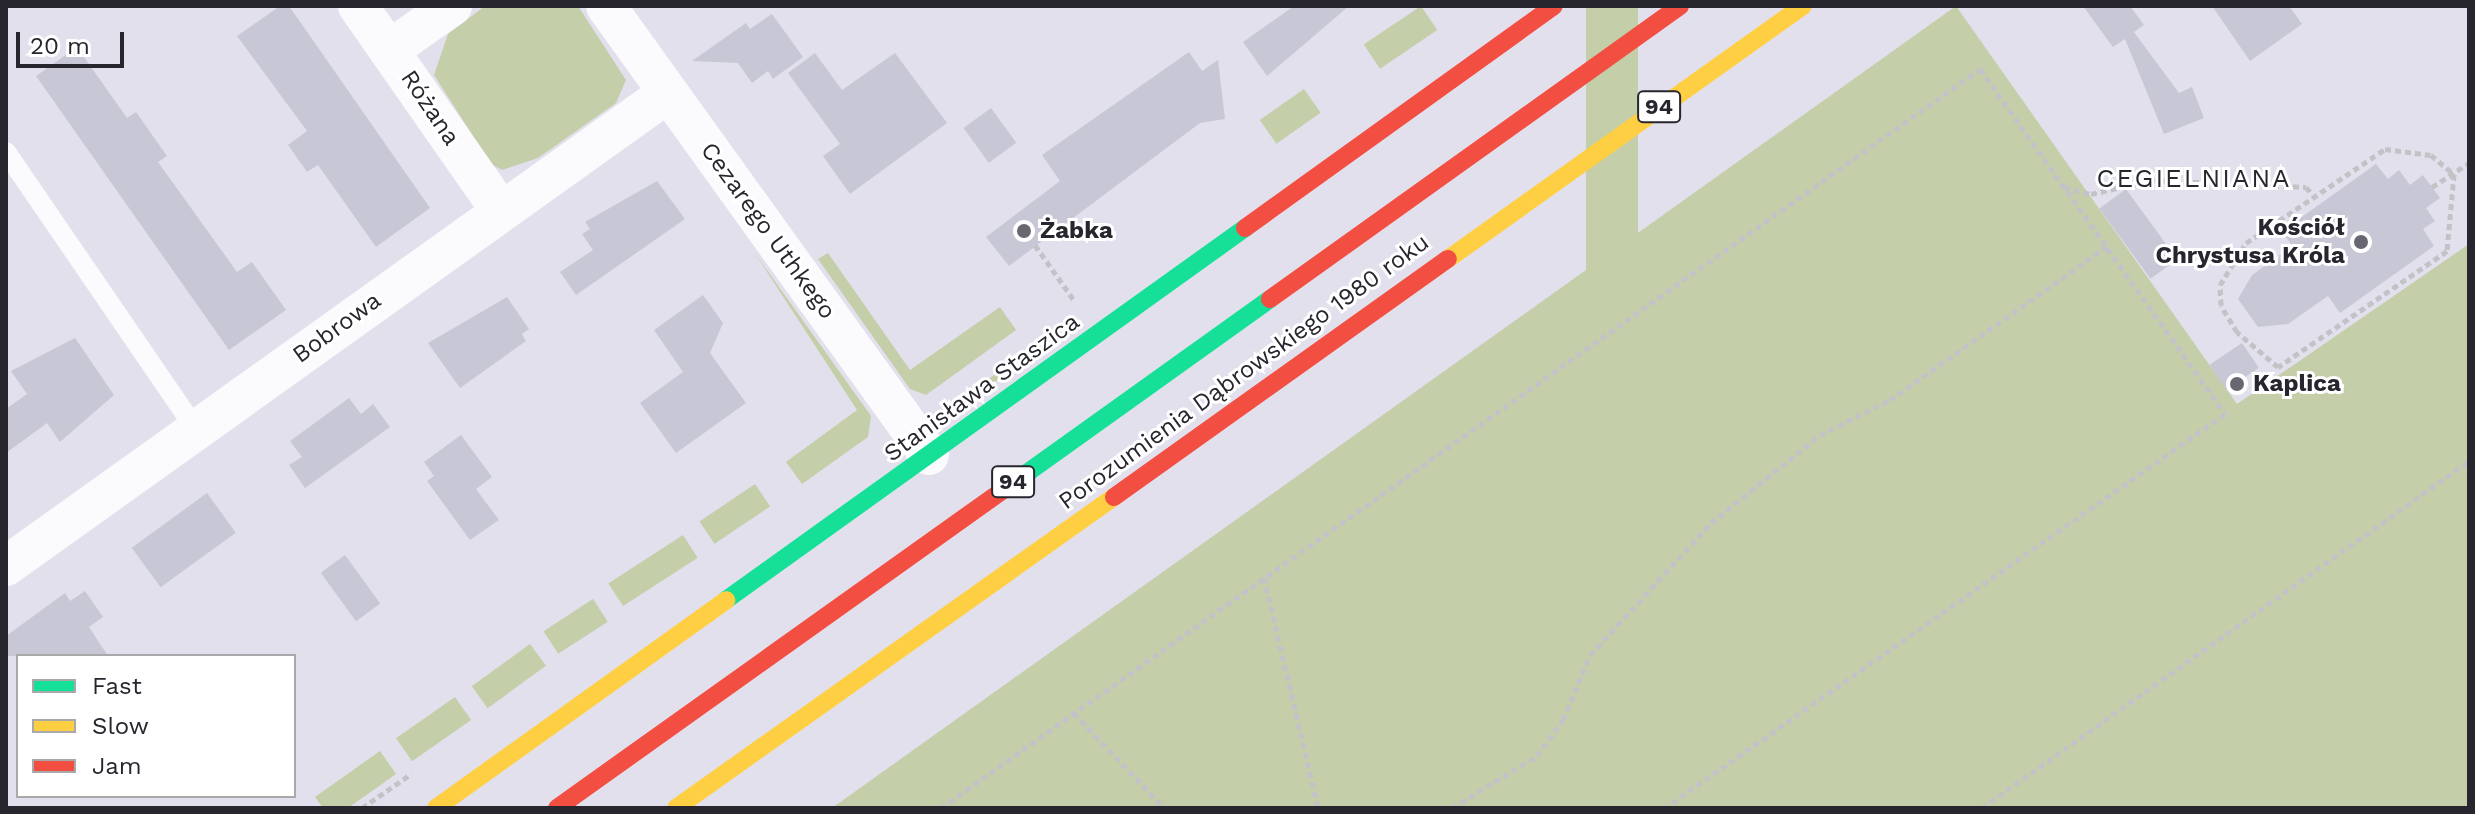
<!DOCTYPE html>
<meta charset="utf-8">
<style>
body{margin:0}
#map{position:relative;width:2475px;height:814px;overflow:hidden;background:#e2e0ec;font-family:"Work Sans",sans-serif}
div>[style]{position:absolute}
.green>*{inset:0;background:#c4cea9;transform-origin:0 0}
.building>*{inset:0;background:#c8c7d6;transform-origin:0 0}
.path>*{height:5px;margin-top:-2.5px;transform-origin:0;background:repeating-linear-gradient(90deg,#c3c3c7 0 6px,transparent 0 10px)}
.lane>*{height:20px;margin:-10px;padding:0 10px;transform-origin:10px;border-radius:10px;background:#fbfafc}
.street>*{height:40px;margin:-20px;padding:0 20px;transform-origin:20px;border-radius:20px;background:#fbfafc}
.fast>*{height:18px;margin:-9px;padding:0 9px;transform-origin:9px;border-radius:9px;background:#16e098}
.slow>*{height:18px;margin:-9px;padding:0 9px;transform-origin:9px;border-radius:9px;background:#ffcf43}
.jam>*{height:18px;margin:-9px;padding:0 9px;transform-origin:9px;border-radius:9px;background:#f24e42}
.dots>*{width:22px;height:22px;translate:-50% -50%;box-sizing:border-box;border:4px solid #fff;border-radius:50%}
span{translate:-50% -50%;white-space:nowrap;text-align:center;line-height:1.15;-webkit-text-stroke:6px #fff;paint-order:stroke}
.shield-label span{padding:2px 6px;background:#fff;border:2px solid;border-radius:6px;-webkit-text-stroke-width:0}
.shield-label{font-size:22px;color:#27262e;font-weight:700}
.street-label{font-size:24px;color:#27262e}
.poi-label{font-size:24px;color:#27262e;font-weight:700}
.right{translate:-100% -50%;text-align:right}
.left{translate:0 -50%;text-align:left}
.neighbourhood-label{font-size:26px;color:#27262e;letter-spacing:2px}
.frame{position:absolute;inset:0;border:8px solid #27262e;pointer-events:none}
.legend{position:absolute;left:16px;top:654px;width:280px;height:144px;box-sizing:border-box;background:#fff;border:2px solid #a9a8ab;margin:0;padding:10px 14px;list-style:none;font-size:24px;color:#27262e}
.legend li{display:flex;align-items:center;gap:16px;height:40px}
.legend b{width:40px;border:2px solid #a9a8ab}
.scale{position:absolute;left:16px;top:32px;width:108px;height:36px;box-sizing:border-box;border:4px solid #27262e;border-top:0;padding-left:10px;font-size:24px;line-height:28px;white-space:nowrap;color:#27262e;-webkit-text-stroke:6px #fff;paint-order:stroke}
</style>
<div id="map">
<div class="green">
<div style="clip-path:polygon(485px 6px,578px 6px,626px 80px,616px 103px,538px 158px,502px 170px,491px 164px,434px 75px,448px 34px)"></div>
<div style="left:1421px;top:6px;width:29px;height:69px;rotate:56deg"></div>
<div style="left:1586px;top:6px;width:52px;height:1377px"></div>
<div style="clip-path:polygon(1956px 6px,2237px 404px,2469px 244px,2469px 808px,832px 808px)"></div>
<div style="left:1304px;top:89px;width:29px;height:54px;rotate:55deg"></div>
<div style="clip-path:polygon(754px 252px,871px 416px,868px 437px,802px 484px,786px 462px,857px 410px)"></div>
<div style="clip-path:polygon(828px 253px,910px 370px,1000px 307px,1016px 330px,926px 395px,910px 389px,818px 259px)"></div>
<div style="clip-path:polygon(1029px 350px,1030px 361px,930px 421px)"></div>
<div style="left:755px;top:484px;width:27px;height:67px;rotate:56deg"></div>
<div style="left:683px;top:535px;width:27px;height:89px;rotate:57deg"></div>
<div style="left:593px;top:599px;width:27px;height:59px;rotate:57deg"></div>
<div style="left:530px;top:644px;width:27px;height:72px;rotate:54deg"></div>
<div style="left:455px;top:697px;width:28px;height:72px;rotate:55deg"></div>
<div style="clip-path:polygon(380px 751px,396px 774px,348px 808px,323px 808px,315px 797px)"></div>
</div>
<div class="building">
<div style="clip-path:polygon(280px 6px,289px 6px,430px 208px,376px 247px,318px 165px,307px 172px,288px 145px,307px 131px,237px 36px)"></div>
<div style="clip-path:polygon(1294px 6px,1349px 6px,1267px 76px,1243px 42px)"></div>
<div style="clip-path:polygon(2083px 6px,2130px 6px,2144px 25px,2134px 32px,2179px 93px,2192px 87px,2204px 118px,2164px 134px,2125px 39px,2113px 47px)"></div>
<div style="clip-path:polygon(2212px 6px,2289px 6px,2302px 24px,2250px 61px)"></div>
<div style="clip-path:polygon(772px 14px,803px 57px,773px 79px,768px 71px,752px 83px,738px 63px,692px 61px,746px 23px,750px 29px)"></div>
<div style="clip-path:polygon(77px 47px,127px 118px,136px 112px,167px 156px,158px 162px,237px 272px,252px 262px,286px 310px,229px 350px,36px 76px)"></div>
<div style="clip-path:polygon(1189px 52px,1202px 71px,1218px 60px,1225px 119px,1200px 123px,1009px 266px,986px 237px,1060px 181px,1042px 155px)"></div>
<div style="clip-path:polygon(815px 53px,842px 90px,895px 53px,947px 123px,850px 194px,823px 156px,840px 144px,788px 73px)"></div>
<div style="left:991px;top:108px;width:43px;height:34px;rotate:54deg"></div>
<div style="clip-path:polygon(2376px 164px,2388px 179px,2399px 170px,2410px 185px,2423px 175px,2440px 198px,2426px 208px,2435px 221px,2423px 229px,2434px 246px,2340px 313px,2328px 296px,2288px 324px,2258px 327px,2238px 299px,2252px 275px,2292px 246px,2282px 231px)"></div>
<div style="clip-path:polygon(657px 181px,685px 219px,576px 295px,560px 272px,593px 250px,582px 234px,590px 229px,585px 222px)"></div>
<div style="left:2126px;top:189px;width:87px;height:33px;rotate:54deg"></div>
<div style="clip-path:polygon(703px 295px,723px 323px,710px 353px,746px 403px,676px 453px,640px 403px,683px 372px,654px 330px)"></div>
<div style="clip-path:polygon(507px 297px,529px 329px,522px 334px,526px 341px,460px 388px,428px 343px)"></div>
<div style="clip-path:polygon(75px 338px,114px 395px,60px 442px,47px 423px,6px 453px,6px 409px,27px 394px,11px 371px)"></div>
<div style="left:2242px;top:343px;width:30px;height:39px;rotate:56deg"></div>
<div style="clip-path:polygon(349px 398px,361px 414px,373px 404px,390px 427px,305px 488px,289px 465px,302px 457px,290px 441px)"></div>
<div style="clip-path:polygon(461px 435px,492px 477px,476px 489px,499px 520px,470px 540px,427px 481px,434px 476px,424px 462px)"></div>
<div style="left:207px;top:493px;width:49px;height:93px;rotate:54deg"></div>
<div style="left:345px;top:555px;width:60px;height:30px;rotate:54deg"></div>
<div style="clip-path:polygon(85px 591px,103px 617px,89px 627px,108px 656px,6px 656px,6px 636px,65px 593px,70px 601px)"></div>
</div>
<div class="path">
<div style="left:2385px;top:149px;width:46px;rotate:7.4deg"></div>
<div style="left:2431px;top:155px;width:30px;rotate:40deg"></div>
<div style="left:2454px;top:174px;width:77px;rotate:95.2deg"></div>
<div style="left:2447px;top:251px;width:205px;rotate:145.5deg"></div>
<div style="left:2278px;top:367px;width:54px;rotate:-139.5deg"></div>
<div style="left:2237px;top:332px;width:31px;rotate:-121deg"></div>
<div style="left:2221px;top:305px;width:20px;rotate:-93deg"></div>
<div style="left:2220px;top:285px;width:49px;rotate:-58.2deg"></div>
<div style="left:2246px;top:243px;width:168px;rotate:-34.1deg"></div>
<div style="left:2064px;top:187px;width:28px;rotate:15deg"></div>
<div style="left:2091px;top:194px;width:64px;rotate:-12.7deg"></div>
<div style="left:2153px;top:180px;width:153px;rotate:2.6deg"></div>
<div style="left:2306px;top:187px;width:9px;rotate:49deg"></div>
<div style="left:2432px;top:187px;width:44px;rotate:-33deg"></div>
<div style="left:1035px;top:245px;width:67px;rotate:54.7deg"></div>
<div style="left:1264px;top:577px;width:237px;rotate:76.8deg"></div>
<div style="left:1074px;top:713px;width:131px;rotate:46.5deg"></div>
<div style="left:362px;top:808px;width:60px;rotate:-34.8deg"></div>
<div style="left:941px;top:808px;width:1275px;rotate:-35.42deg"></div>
<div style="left:1980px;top:69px;width:423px;rotate:54.6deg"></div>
<div style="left:2225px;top:414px;width:685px;rotate:144.87deg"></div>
<div style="left:1452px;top:808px;width:100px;rotate:-31.5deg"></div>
<div style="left:1537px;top:756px;width:44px;rotate:-54.2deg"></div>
<div style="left:1563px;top:720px;width:70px;rotate:-67.4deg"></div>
<div style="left:1590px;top:655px;width:179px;rotate:-47.5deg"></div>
<div style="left:1711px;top:523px;width:140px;rotate:-38.9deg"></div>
<div style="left:1820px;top:435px;width:78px;rotate:-26.6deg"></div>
<div style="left:1890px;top:400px;width:265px;rotate:-35.3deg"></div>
<div style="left:1982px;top:808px;width:598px;rotate:-35.47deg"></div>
</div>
<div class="lane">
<div style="left:6px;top:152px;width:336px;rotate:55.6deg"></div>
</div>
<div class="street">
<div style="left:358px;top:6px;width:250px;rotate:55.1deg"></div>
<div style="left:606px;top:6px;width:553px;rotate:54.27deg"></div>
<div style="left:389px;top:50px;width:77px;rotate:-34.9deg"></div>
<div style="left:6px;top:566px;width:814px;rotate:-35.55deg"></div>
</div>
<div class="fast">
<div style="left:1013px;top:483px;width:316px;rotate:-35.6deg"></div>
<div style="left:726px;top:600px;width:639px;rotate:-35.63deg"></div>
</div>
<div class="slow">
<div style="left:1448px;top:259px;width:436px;rotate:-35.5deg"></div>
<div style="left:436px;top:808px;width:357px;rotate:-35.6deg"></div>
<div style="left:676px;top:808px;width:537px;rotate:-35.38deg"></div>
</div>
<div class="jam">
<div style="left:1245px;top:228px;width:380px;rotate:-35.7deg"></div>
<div style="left:1270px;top:299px;width:504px;rotate:-35.55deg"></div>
<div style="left:1114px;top:497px;width:410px;rotate:-35.5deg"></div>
<div style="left:557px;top:808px;width:560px;rotate:-35.48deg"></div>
</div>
<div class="dots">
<div style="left:1024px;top:231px;background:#686770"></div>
<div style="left:2361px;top:242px;background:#686770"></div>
<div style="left:2237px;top:384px;background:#686770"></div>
</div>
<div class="shield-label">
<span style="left:1659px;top:107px">94</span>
<span style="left:1013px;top:482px">94</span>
</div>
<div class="street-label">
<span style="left:430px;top:108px;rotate:56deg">Różana</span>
<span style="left:768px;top:231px;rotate:54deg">Cezarego Uthkego</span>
<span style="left:337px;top:328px;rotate:-36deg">Bobrowa</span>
<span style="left:1244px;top:372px;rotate:-36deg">Porozumienia Dąbrowskiego 1980 roku</span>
<span style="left:982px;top:388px;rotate:-36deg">Stanisława Staszica</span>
</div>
<div class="poi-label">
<span class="right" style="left:2345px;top:242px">Kościół<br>Chrystusa Króla</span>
<span class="left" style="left:1040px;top:231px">Żabka</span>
<span class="left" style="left:2253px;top:384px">Kaplica</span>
</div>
<div class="neighbourhood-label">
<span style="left:2194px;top:179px">CEGIELNIANA</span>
</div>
<div class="frame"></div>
<ul class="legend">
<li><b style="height:10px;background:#16e098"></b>Fast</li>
<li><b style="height:10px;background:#ffcf43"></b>Slow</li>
<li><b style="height:10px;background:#f24e42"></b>Jam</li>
</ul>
<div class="scale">20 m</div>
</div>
